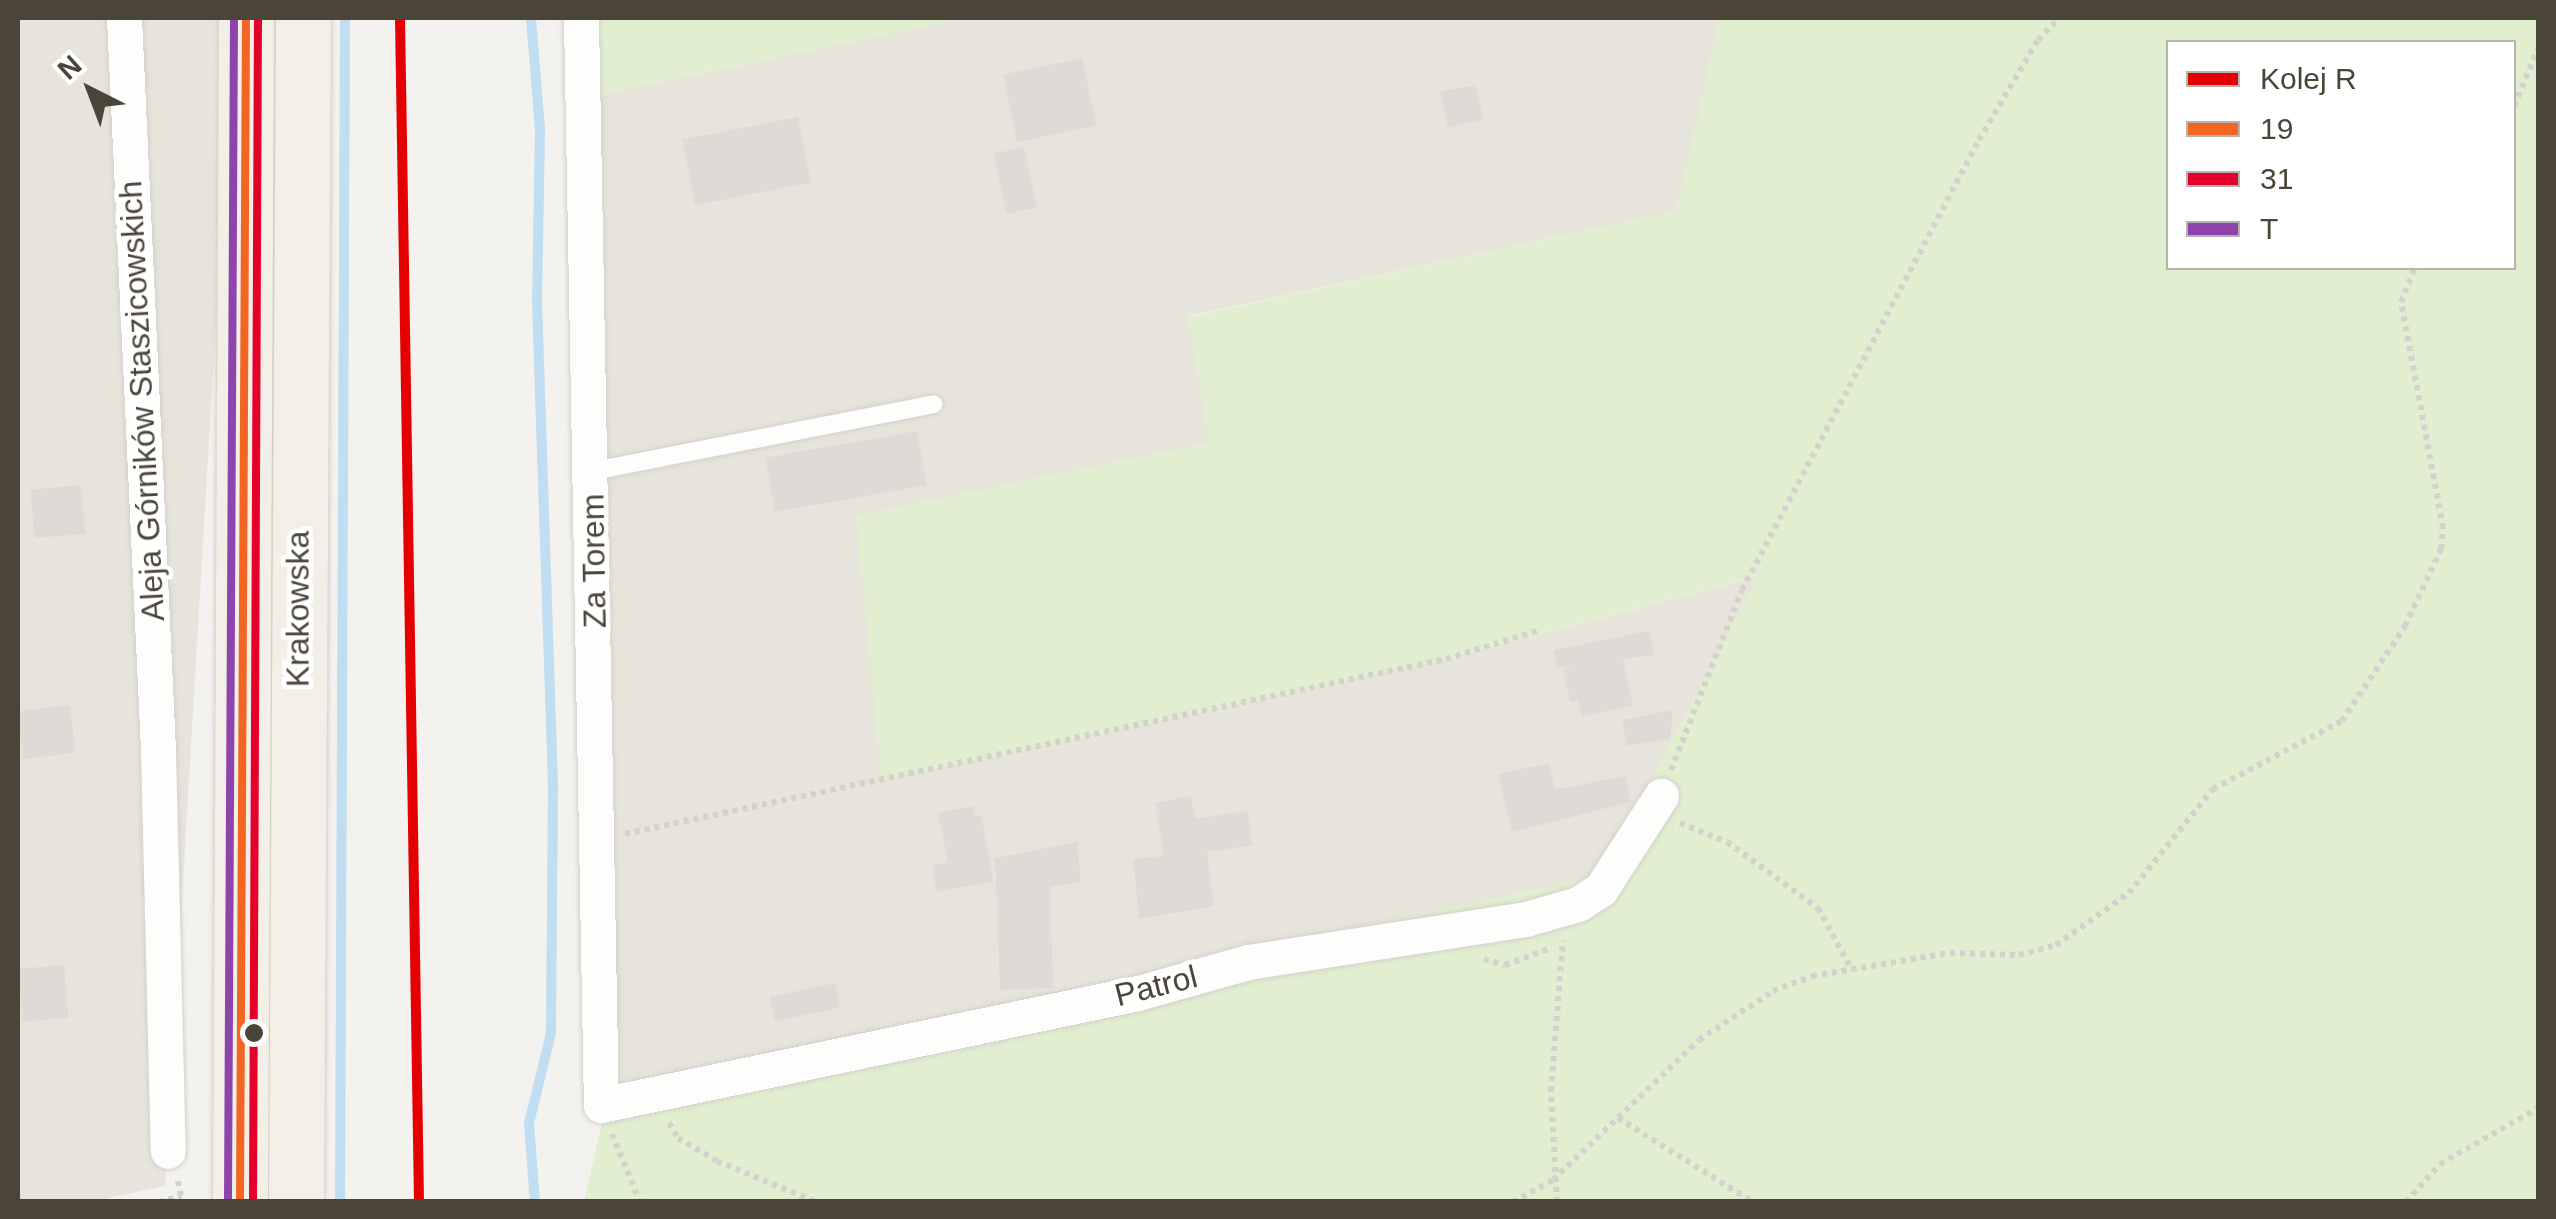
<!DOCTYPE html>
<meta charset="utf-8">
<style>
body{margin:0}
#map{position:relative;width:2556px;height:1219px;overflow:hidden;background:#f4f2ee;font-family:Arial,sans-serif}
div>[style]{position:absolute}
.residential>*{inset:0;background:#e7e4dc}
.green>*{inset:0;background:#e1eecf}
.stream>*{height:10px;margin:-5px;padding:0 5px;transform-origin:5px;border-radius:5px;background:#c0ddf1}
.building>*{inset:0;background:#dedbd6;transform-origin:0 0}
.path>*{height:6px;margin-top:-3px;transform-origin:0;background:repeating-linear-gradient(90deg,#d3d2cc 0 5px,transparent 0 10px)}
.roads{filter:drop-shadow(0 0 2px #d2d0cb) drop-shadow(0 0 2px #d2d0cb)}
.service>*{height:18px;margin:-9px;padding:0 9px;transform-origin:9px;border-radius:9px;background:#fdfdfc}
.minor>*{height:35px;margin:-17.5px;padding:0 17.5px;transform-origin:17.5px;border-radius:17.5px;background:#fdfdfc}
.primary>*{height:55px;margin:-27.5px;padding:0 27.5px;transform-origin:27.5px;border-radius:27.5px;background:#f2efe6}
.bus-1>*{height:8px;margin:-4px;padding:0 4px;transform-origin:4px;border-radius:4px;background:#f26522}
.bus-2>*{height:8px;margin:-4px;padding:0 4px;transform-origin:4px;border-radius:4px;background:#e4002b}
.bus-3>*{height:8px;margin:-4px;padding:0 4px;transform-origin:4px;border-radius:4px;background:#8e44ad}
.rail-1>*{height:10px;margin:-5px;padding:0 5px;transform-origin:5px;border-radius:5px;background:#e50000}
.dots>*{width:28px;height:28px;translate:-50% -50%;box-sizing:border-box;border:5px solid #fff;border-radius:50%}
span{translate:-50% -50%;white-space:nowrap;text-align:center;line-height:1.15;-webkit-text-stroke:9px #fff;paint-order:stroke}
.street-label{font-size:32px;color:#4b4439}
.frame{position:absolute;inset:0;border:20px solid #4b4439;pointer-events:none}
.legend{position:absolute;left:2166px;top:40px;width:350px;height:230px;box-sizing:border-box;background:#fff;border:2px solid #b7b4b0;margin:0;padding:12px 18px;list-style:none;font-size:30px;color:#4b4439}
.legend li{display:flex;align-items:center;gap:20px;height:50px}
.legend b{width:50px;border:2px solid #b7b4b0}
.north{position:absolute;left:40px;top:40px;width:100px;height:100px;-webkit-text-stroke:8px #fff;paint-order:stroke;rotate:318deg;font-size:28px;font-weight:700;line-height:40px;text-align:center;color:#4b4439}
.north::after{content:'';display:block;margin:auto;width:35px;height:45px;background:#4b4439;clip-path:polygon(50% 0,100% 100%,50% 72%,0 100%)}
</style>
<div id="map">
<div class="residential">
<div style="clip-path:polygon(18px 18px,234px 18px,165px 1186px,94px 1201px,18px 1201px)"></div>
<div style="clip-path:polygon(965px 18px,1720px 18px,1677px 211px,1188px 316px,1210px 443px,857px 516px,883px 779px,1446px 659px,1760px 576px,1598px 889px,609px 1091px,598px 95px)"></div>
</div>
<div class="green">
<div style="clip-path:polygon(593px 18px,965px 18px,598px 95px)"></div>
<div style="clip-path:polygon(evenodd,1720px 18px,2538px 18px,2538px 1201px,584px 1202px,609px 1091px,1601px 875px,1758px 576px,1446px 659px,882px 780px,856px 516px,1209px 443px,1188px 317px,1676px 211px,1720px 18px,2168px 42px,2514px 42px,2514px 268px,2168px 268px,2168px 42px)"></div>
</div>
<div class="stream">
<div style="left:531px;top:18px;width:111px;rotate:85.4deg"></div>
<div style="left:540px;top:129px;width:173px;rotate:91deg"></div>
<div style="left:537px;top:302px;width:489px;rotate:88.1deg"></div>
<div style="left:553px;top:791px;width:242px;rotate:90.5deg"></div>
<div style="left:551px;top:1033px;width:93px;rotate:103.7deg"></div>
<div style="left:529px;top:1123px;width:79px;rotate:85.7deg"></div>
<div style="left:340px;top:1202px;width:1184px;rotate:-89.76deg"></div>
</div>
<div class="building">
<div style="left:1082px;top:58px;width:69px;height:81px;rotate:78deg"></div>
<div style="left:1476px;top:85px;width:36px;height:36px;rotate:79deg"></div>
<div style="left:798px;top:117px;width:67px;height:118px;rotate:79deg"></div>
<div style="left:1024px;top:147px;width:62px;height:31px;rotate:78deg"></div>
<div style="left:917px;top:431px;width:55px;height:154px;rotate:80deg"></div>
<div style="left:81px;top:485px;width:49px;height:51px;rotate:85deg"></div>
<div style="clip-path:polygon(1649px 631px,1654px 655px,1623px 659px,1633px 705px,1582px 717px,1578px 700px,1570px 702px,1563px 669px,1574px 666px,1557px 668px,1554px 650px)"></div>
<div style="left:70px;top:705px;width:48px;height:53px;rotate:83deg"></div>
<div style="clip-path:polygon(1673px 710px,1670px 739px,1627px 746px,1622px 720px)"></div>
<div style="clip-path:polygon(1549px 763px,1555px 790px,1625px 776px,1631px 802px,1512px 832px,1498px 774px)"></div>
<div style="clip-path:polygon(1191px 796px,1195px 819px,1247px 811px,1253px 845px,1207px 852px,1214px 906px,1139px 919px,1133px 859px,1164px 856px,1155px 803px)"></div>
<div style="clip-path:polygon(973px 806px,975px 816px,981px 815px,994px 881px,936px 892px,932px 865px,948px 862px,938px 813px)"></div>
<div style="clip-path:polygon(1077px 842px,1081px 882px,1050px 887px,1053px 988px,1000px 990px,995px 858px)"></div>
<div style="left:64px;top:965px;width:53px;height:46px;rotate:85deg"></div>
<div style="left:835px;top:983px;width:25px;height:67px;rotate:78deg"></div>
</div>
<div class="path">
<div style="left:2514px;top:106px;width:63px;rotate:-67.5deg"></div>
<div style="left:1671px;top:770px;width:193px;rotate:-68.5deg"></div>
<div style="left:1742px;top:590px;width:509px;rotate:-62.23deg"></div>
<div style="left:1979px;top:140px;width:116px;rotate:-59.5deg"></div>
<div style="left:2038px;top:40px;width:30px;rotate:-46deg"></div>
<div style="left:1680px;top:823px;width:51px;rotate:22deg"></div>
<div style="left:1727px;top:842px;width:112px;rotate:36deg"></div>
<div style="left:1818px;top:908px;width:71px;rotate:61.3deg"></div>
<div style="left:625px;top:834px;width:839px;rotate:-12.03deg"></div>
<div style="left:1446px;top:659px;width:95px;rotate:-17.1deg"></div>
<div style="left:1484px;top:959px;width:22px;rotate:16deg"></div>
<div style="left:1505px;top:965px;width:46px;rotate:-20.4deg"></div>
<div style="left:1618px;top:1118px;width:159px;rotate:31.9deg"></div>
<div style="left:669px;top:1123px;width:17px;rotate:59deg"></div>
<div style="left:678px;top:1138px;width:45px;rotate:30.5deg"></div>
<div style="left:717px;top:1161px;width:107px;rotate:22.5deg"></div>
<div style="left:612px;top:1134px;width:74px;rotate:67.6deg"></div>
<div style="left:178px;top:1181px;width:21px;rotate:79deg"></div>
<div style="left:159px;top:1202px;width:23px;rotate:-15deg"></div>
<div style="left:1513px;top:1202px;width:46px;rotate:-28.8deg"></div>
<div style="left:1553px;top:1180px;width:202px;rotate:-43.8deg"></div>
<div style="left:1699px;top:1040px;width:89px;rotate:-33.5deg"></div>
<div style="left:1773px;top:991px;width:42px;rotate:-21deg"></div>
<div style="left:1812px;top:976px;width:140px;rotate:-9.5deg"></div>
<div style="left:1950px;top:953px;width:69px;rotate:1.7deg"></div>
<div style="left:2019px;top:955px;width:38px;rotate:-15deg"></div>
<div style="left:2056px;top:945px;width:90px;rotate:-35.5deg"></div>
<div style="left:2129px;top:893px;width:134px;rotate:-51.1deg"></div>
<div style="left:2213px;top:789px;width:146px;rotate:-27.8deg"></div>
<div style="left:2342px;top:721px;width:114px;rotate:-56.4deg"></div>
<div style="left:2405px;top:626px;width:85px;rotate:-64.9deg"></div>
<div style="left:2441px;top:549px;width:21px;rotate:-85deg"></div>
<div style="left:2443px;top:528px;width:230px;rotate:-100.5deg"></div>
<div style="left:2401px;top:302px;width:37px;rotate:-68deg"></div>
<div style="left:1557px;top:1202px;width:111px;rotate:-93.1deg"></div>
<div style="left:1551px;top:1091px;width:151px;rotate:-85.5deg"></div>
<div style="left:2406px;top:1202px;width:51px;rotate:-48.2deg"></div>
<div style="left:2440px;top:1164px;width:113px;rotate:-29.7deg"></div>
</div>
<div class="roads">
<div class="service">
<div style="left:593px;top:471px;width:347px;rotate:-11.1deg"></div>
</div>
<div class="minor">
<div style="left:124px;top:18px;width:734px;rotate:87.34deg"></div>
<div style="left:158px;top:751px;width:400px;rotate:88.6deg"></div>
<div style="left:581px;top:18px;width:1087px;rotate:88.95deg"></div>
<div style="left:601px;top:1105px;width:549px;rotate:-11.78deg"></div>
<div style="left:1138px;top:993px;width:114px;rotate:-15.7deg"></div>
<div style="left:1248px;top:962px;width:281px;rotate:-8.8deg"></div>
<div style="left:1526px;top:919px;width:54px;rotate:-16.1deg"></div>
<div style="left:1578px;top:904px;width:27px;rotate:-33deg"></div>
<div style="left:1601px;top:889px;width:111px;rotate:-57.2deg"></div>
</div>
<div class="primary">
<div style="left:240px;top:1202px;width:1184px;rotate:-89.71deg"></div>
<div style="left:296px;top:1202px;width:1184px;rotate:-89.66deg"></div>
</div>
</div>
<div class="bus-1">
<div style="left:240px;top:1202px;width:1184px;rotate:-89.71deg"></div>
</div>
<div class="bus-2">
<div style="left:253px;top:1202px;width:1184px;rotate:-89.76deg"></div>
</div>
<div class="bus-3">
<div style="left:228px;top:1202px;width:1184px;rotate:-89.71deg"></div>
</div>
<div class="rail-1">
<div style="left:400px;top:18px;width:1184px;rotate:89.08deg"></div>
</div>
<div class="dots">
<div style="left:254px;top:1033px;background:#4b4439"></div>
</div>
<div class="street-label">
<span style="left:142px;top:401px;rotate:-93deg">Aleja Górników Staszicowskich</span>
<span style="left:594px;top:561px;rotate:-91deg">Za Torem</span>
<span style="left:298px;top:609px;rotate:-90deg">Krakowska</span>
<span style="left:1156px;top:986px;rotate:-14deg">Patrol</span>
</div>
<div class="frame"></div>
<ul class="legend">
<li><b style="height:12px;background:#e50000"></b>Kolej R</li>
<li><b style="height:12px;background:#f26522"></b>19</li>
<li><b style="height:12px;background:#e4002b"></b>31</li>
<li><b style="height:12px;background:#8e44ad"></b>T</li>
</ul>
<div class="north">N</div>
</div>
